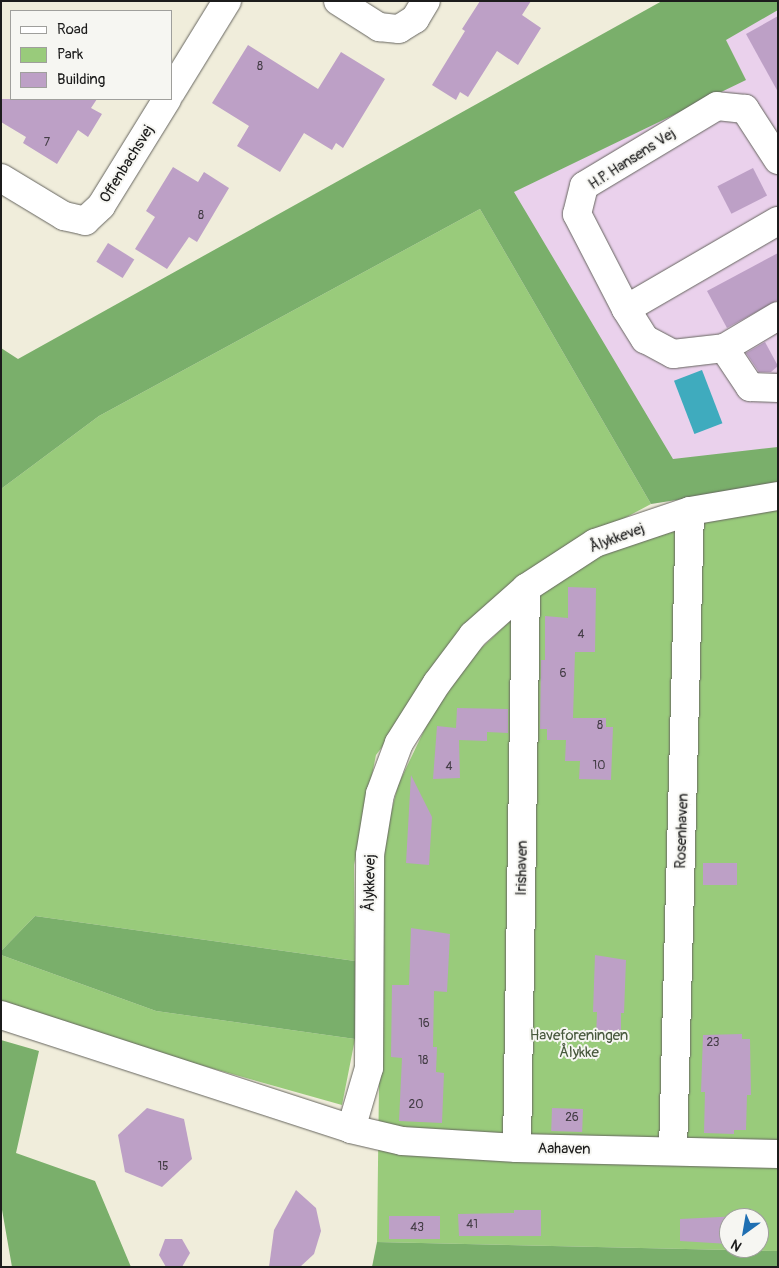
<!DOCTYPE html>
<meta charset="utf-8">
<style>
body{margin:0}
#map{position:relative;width:779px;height:1268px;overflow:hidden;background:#f0eddb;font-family:Pangolin,sans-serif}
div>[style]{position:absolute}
.built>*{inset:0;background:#ead1ec}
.green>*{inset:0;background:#99cb7b}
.forest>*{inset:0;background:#7aaf6b}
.water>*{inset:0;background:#3fabbe;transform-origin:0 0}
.building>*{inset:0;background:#bda0c6;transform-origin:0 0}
.roads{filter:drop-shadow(0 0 1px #66655f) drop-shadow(0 0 1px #66655f)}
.minor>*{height:28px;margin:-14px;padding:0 14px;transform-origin:14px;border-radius:14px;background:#fff}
span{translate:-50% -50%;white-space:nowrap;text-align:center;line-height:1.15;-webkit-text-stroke:4px #f6f6f2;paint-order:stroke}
.number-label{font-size:12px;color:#443d46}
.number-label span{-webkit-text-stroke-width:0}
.street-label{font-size:15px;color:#1c1c1c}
.park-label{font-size:15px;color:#48593d}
.frame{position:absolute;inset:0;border:2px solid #1c1c1c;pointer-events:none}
.legend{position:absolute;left:10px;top:10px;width:162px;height:90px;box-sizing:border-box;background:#f6f6f2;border:1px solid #9f9f9c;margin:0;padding:6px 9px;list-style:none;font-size:15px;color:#1c1c1c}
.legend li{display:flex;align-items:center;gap:10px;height:25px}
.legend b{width:25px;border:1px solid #9f9f9c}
.north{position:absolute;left:719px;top:1208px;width:50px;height:50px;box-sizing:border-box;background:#f6f6f2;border:1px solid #9f9f9c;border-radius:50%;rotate:212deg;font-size:14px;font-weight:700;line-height:20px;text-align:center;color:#1c1c1c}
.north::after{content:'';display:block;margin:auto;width:18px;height:22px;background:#1f6fb2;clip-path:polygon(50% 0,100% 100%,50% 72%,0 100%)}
</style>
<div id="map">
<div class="built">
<div style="clip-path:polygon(662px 1px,778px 1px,778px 484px,651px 504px,480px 209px)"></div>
</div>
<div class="green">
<div style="clip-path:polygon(480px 209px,651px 504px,576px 544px,488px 608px,376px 755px,354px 865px,355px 961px,35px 916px,1px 951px,1px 489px,99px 416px)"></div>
<div style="clip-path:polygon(evenodd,778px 509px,778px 1251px,377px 1242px,382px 849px,398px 785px,430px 718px,475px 654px,541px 592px,609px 551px,708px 521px,778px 509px,729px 1218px,759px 1218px,759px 1248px,729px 1248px,729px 1218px)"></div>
<div style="clip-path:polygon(1px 955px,156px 1011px,355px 1039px,342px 1105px,1px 1009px)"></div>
</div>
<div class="forest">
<div style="clip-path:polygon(662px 1px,778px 1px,778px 10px,726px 40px,746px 80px,514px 192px,673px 459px,778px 447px,778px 484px,651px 504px,480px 209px,99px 416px,1px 489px,1px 348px,18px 359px)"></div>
<div style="clip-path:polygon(35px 916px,355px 961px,355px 1039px,156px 1011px,1px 955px,1px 951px)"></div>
<div style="clip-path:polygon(1px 1040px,39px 1051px,16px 1153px,95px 1181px,131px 1267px,12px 1267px,1px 1204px)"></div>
<div style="clip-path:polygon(377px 1242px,778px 1251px,778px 1267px,372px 1267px)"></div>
</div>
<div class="water">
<div style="left:702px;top:370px;width:57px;height:30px;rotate:69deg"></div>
</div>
<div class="building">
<div style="clip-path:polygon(480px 1px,531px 1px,522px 15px,541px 28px,518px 65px,497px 51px,468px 97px,460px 92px,456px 100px,432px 85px,465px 31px,462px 29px)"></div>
<div style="clip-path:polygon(778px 16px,778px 92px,746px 34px)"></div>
<div style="clip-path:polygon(248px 45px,318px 89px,341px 52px,385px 79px,343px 148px,336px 143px,332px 150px,304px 133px,280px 172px,237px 146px,249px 126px,212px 103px)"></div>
<div style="clip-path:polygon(1px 99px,97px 99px,91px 108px,102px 114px,88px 137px,78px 130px,57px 164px,23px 143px,26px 137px,1px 122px)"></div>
<div style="clip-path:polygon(173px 167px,198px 182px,204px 172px,229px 188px,197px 242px,189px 237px,167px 269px,135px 249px,155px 217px,146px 211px)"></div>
<div style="left:753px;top:168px;width:31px;height:40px;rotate:63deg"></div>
<div style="left:108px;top:243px;width:31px;height:22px;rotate:32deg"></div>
<div style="clip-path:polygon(778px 253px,778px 300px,727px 328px,707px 291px)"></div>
<div style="clip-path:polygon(765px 342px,778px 366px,771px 372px,759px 372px,746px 353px)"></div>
<div style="clip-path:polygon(568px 587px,596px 588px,595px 652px,575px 652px,573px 718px,606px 718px,606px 727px,613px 727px,611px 780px,579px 779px,580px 761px,565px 761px,566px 740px,547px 740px,547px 729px,540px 729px,541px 660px,545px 660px,545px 616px,568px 618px)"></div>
<div style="clip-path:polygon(457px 708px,508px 709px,508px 733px,487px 732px,487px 741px,459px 740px,460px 778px,433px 779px,437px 726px,456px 728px)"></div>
<div style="clip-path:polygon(411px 775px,432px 817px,429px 865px,406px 863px)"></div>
<div style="left:703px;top:863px;width:34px;height:22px"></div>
<div style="clip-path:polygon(411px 928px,450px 934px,447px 992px,434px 991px,433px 1047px,437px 1047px,436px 1072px,444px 1073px,442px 1123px,399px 1121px,402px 1058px,391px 1057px,392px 985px,409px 985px)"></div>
<div style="clip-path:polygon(595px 955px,626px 960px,624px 1013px,621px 1013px,621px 1038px,596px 1037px,597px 1012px,593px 1012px)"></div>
<div style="clip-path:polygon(742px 1034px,742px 1039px,750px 1039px,751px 1095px,747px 1095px,746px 1130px,734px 1130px,734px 1134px,704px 1133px,705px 1092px,701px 1092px,703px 1035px)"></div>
<div style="clip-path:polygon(147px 1108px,184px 1119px,192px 1159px,162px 1187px,125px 1172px,118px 1135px)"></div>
<div style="left:552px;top:1108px;width:31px;height:23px;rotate:2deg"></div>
<div style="clip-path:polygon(296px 1190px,316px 1208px,321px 1231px,314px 1254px,300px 1267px,269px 1267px,274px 1230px)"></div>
<div style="clip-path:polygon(514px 1210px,541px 1210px,541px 1236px,459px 1236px,458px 1214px,514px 1213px)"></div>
<div style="clip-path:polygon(760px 1215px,761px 1243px,759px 1243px,759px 1218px,729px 1218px,729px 1244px,680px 1241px,680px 1219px)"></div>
<div style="left:389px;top:1216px;width:51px;height:23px"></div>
<div style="clip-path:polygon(165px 1239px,182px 1239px,190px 1253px,182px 1267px,166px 1267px,159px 1255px)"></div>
</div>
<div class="roads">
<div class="minor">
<div style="left:338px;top:1px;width:49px;rotate:32.4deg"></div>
<div style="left:379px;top:27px;width:20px;rotate:6deg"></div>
<div style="left:399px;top:29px;width:19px;rotate:-32deg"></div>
<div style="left:415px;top:19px;width:21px;rotate:-59deg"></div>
<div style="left:171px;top:92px;width:107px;rotate:-58.4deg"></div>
<div style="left:778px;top:160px;width:61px;rotate:-122.9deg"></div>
<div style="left:745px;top:109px;width:28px;rotate:-174deg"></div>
<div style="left:717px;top:106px;width:155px;rotate:149deg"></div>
<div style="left:584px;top:186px;width:29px;rotate:104deg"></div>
<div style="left:577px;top:214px;width:107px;rotate:62.7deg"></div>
<div style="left:626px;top:309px;width:176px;rotate:-30.1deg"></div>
<div style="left:1px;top:178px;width:74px;rotate:31.1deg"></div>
<div style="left:64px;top:216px;width:22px;rotate:13deg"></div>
<div style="left:85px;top:221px;width:22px;rotate:-43deg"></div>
<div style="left:101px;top:206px;width:126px;rotate:-58.3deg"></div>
<div style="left:626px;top:309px;width:36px;rotate:58deg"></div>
<div style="left:645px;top:339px;width:32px;rotate:28deg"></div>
<div style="left:673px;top:354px;width:51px;rotate:-6.7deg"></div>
<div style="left:778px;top:316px;width:63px;rotate:149.3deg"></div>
<div style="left:724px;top:348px;width:47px;rotate:56.3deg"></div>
<div style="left:750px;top:387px;width:28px;rotate:2deg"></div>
<div style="left:1px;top:1015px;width:368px;rotate:18deg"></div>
<div style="left:351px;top:1129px;width:64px;rotate:-73.6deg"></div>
<div style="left:369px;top:1068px;width:213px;rotate:-89.7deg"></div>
<div style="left:370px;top:855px;width:62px;rotate:-80.7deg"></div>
<div style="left:380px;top:794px;width:54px;rotate:-69.6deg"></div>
<div style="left:399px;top:743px;width:71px;rotate:-57.7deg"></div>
<div style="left:437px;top:683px;width:60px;rotate:-53.1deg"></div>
<div style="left:473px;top:635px;width:71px;rotate:-41.6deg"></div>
<div style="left:526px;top:588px;width:82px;rotate:-33.1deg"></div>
<div style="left:595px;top:543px;width:100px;rotate:-18.6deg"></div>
<div style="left:690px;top:511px;width:89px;rotate:-9.7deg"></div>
<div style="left:351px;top:1129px;width:52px;rotate:13.2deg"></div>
<div style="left:402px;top:1141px;width:115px;rotate:3.5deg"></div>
<div style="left:517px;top:1148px;width:261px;rotate:1.3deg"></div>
<div style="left:517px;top:1148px;width:560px;rotate:-89.08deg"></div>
<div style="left:673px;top:1151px;width:640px;rotate:-88.48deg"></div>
</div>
</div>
<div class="number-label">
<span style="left:260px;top:67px">8</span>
<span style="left:47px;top:143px">7</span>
<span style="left:201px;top:216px">8</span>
<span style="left:581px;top:635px">4</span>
<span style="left:563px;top:674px">6</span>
<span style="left:600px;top:726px">8</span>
<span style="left:599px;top:766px">10</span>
<span style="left:449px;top:767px">4</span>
<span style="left:424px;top:1024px">16</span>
<span style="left:713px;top:1043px">23</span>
<span style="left:423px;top:1061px">18</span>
<span style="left:416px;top:1105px">20</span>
<span style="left:572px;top:1118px">26</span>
<span style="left:163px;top:1167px">15</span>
<span style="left:472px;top:1225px">41</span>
<span style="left:417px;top:1228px">43</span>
</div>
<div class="street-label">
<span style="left:632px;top:159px;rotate:-33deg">H.P. Hansens Vej</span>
<span style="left:127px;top:164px;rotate:-58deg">Offenbachsvej</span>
<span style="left:617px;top:538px;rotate:-21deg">Ålykkevej</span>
<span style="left:682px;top:831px;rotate:-88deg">Rosenhaven</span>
<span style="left:522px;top:868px;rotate:-89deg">Irishaven</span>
<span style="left:370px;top:883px;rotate:-89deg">Ålykkevej</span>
<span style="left:564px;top:1149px;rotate:1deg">Aahaven</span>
</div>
<div class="park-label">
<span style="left:579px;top:1044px">Haveforeningen<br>Ålykke</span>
</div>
<div class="frame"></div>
<ul class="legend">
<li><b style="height:6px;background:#fff"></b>Road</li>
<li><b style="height:14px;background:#99cb7b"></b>Park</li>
<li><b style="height:14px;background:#bda0c6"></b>Building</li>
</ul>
<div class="north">N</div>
</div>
